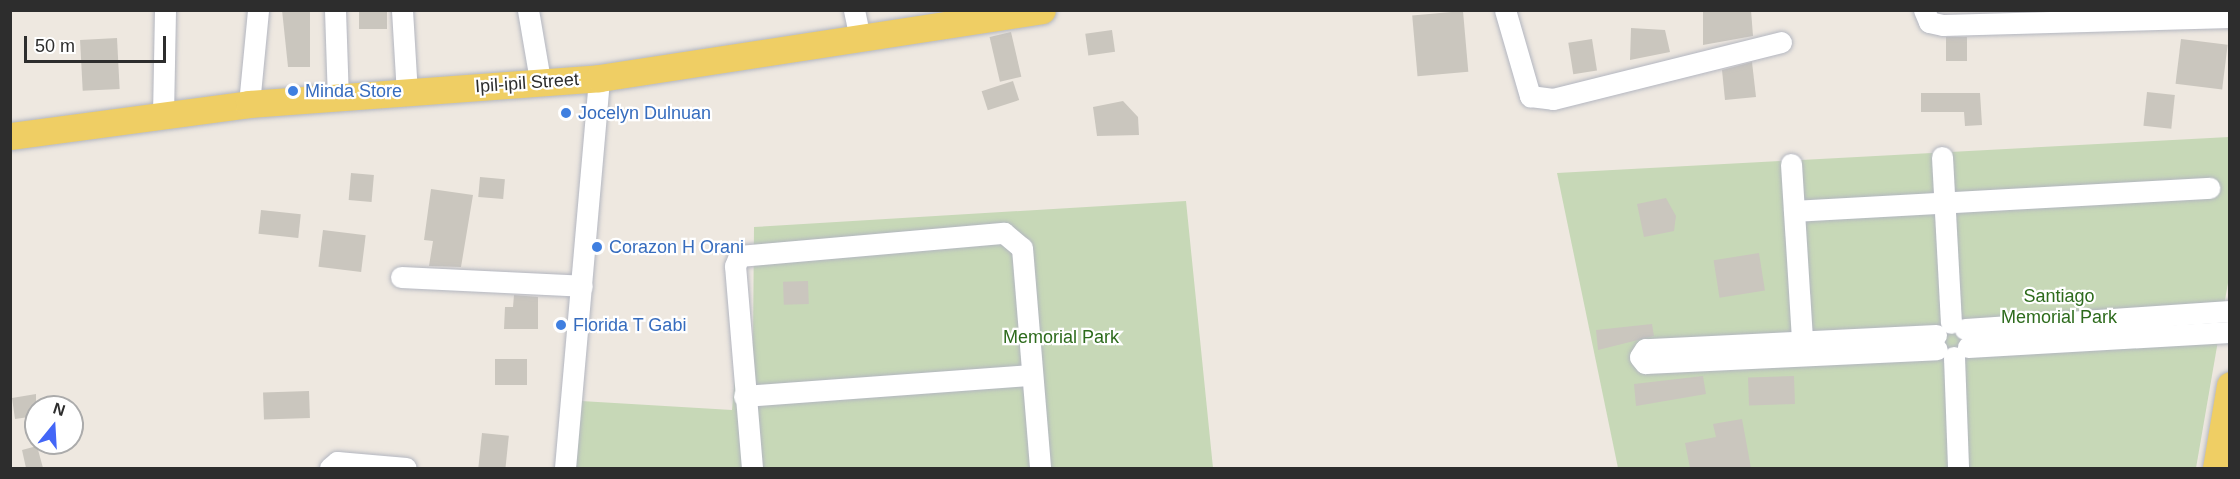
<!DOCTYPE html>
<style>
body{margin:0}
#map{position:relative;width:2240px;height:479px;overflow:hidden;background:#eee8e0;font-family:Arial,sans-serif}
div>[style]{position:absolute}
.cemetery>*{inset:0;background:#c7d8b7}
.building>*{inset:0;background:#cac6be;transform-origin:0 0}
.roads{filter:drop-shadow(0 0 2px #b3b6c0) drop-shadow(0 0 2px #b3b6c0)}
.minor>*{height:21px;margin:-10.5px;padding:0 10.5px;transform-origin:10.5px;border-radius:10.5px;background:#fff}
.major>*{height:27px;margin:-13.5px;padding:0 13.5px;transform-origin:13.5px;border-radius:13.5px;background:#efce64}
.dots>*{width:16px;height:16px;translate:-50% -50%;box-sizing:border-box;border:3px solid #fff;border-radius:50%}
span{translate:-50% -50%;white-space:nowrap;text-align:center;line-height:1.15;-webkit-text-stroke:4.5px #fff;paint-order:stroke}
.street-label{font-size:18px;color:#2d2d2d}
.shop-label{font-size:18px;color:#366cbe}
.left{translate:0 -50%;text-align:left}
.park-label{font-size:18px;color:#2d6b1c}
.frame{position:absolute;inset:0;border:12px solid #2d2d2d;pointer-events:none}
.north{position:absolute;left:24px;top:395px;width:60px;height:60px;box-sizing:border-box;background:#fff;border:2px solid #ababab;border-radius:50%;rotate:18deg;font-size:16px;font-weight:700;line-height:24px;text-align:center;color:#2d2d2d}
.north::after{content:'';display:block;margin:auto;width:21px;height:27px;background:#4366f7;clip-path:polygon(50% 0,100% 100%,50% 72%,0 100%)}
.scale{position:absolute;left:24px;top:36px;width:142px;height:27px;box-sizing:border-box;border:3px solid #2d2d2d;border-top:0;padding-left:8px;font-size:18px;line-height:21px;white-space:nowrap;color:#2d2d2d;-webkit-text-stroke:4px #fff;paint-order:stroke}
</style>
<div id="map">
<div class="cemetery">
<div style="clip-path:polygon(2229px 137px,2229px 277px,2196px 468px,1618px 468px,1557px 173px)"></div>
<div style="clip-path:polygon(1186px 201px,1213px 468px,575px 468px,581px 401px,732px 410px,738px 344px,753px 342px,754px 227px)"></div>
</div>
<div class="building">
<div style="clip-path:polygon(282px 10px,310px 10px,310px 67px,288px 67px)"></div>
<div style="left:359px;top:10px;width:28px;height:19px"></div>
<div style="clip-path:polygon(1703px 10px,1751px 10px,1753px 36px,1703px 45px)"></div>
<div style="left:1463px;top:11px;width:61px;height:51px;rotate:85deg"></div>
<div style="clip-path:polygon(1631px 28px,1665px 30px,1670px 52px,1630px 60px)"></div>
<div style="left:1112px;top:30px;width:22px;height:27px;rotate:82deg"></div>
<div style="left:1011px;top:32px;width:46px;height:22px;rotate:77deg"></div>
<div style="left:1967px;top:37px;width:24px;height:21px;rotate:90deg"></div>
<div style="left:117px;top:38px;width:51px;height:37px;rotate:87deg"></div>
<div style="left:1592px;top:39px;width:32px;height:24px;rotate:81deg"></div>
<div style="left:2181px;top:39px;width:47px;height:45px;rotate:7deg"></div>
<div style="clip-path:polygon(1752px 62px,1756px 97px,1725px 100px,1722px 70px)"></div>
<div style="left:1013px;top:81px;width:20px;height:33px;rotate:72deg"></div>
<div style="left:2147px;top:92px;width:28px;height:34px;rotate:6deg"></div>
<div style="clip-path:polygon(1921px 93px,1980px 93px,1982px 125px,1965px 126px,1964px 112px,1921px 112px)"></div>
<div style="clip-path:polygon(1123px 101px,1138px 117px,1139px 135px,1097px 136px,1093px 107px)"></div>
<div style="left:351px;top:173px;width:23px;height:27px;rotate:5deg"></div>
<div style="left:480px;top:177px;width:25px;height:20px;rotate:5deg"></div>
<div style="clip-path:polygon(431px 189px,473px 195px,461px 267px,429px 266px,433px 241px,424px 240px)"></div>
<div style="clip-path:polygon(1666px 198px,1676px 216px,1674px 231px,1644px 237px,1637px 204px)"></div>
<div style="left:261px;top:210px;width:40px;height:24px;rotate:6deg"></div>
<div style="left:323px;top:230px;width:43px;height:37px;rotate:7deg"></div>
<div style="left:1759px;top:253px;width:38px;height:46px;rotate:81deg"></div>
<div style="left:808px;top:281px;width:23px;height:25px;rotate:88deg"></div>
<div style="clip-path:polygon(514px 295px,538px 297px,538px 329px,504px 329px,505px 307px,513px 307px)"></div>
<div style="clip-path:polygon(1652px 324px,1654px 336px,1598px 350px,1596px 330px)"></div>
<div style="left:527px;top:359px;width:26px;height:32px;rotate:90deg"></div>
<div style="clip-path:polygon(1703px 376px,1706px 394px,1636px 406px,1634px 384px)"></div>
<div style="left:1794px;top:376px;width:28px;height:46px;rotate:88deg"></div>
<div style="left:309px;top:391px;width:27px;height:46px;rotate:88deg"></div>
<div style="clip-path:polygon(36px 394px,36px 416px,15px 419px,12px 398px)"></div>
<div style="clip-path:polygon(1742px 419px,1751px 468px,1690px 468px,1685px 443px,1716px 437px,1713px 424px)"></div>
<div style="left:482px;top:433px;width:27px;height:35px;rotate:6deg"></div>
<div style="clip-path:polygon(37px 446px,43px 468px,26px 468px,22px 450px)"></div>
</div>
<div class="roads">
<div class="minor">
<div style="left:335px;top:10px;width:90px;rotate:88.1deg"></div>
<div style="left:402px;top:10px;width:83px;rotate:86.6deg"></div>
<div style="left:528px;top:10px;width:71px;rotate:80.3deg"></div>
<div style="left:854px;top:10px;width:30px;rotate:78deg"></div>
<div style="left:1505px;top:10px;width:90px;rotate:73.8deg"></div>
<div style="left:1530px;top:96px;width:23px;rotate:7deg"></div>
<div style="left:1553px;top:99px;width:235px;rotate:-14deg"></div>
<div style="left:1924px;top:10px;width:13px;rotate:67deg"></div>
<div style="left:1929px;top:22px;width:14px;rotate:12deg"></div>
<div style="left:1943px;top:25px;width:287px;rotate:-1.6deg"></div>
<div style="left:249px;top:104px;width:94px;rotate:-84.5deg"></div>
<div style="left:163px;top:115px;width:105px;rotate:-88.9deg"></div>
<div style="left:1942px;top:157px;width:166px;rotate:86.9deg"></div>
<div style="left:1791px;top:164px;width:177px;rotate:86.4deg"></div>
<div style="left:1794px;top:211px;width:416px;rotate:-3.2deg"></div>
<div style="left:401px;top:277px;width:181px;rotate:2.8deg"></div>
<div style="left:1965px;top:329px;width:266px;rotate:-3.9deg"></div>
<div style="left:1936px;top:335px;width:291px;rotate:177.2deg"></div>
<div style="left:1645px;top:349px;width:9px;rotate:122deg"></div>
<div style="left:1640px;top:357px;width:8px;rotate:50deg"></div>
<div style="left:1645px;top:363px;width:292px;rotate:-2.7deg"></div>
<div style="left:1968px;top:347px;width:262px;rotate:-3.3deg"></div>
<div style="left:1954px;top:357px;width:111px;rotate:87.9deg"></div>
<div style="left:744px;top:396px;width:288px;rotate:-4.2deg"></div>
<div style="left:330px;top:468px;width:9px;rotate:-41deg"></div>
<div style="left:337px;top:462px;width:69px;rotate:5deg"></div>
<div style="left:565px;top:468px;width:391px;rotate:-85deg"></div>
<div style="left:752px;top:468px;width:203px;rotate:-94.8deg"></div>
<div style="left:735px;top:266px;width:11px;rotate:-68deg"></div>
<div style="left:739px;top:256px;width:266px;rotate:-5deg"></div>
<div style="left:1004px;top:233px;width:23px;rotate:40deg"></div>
<div style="left:1022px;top:248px;width:221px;rotate:85.3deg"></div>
</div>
<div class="major">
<div style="left:10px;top:136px;width:241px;rotate:-7.6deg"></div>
<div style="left:249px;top:104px;width:351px;rotate:-4.2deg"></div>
<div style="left:599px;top:78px;width:448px;rotate:-8.7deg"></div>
<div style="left:2216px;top:468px;width:84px;rotate:-80.4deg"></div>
</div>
</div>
<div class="dots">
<div style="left:293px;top:91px;background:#3f7fe0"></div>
<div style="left:566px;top:113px;background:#3f7fe0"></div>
<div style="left:597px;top:247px;background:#3f7fe0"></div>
<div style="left:561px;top:325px;background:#3f7fe0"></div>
</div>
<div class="street-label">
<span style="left:527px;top:83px;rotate:-4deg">Ipil-ipil Street</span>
</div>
<div class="shop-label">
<span class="left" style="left:305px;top:91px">Minda Store</span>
<span class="left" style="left:578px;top:113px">Jocelyn Dulnuan</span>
<span class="left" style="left:609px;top:247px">Corazon H Orani</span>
<span class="left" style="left:573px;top:325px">Florida T Gabi</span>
</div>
<div class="park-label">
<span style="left:2059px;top:307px">Santiago<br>Memorial Park</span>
<span style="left:1061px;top:337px">Memorial Park</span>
</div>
<div class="frame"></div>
<div class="north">N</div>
<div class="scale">50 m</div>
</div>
